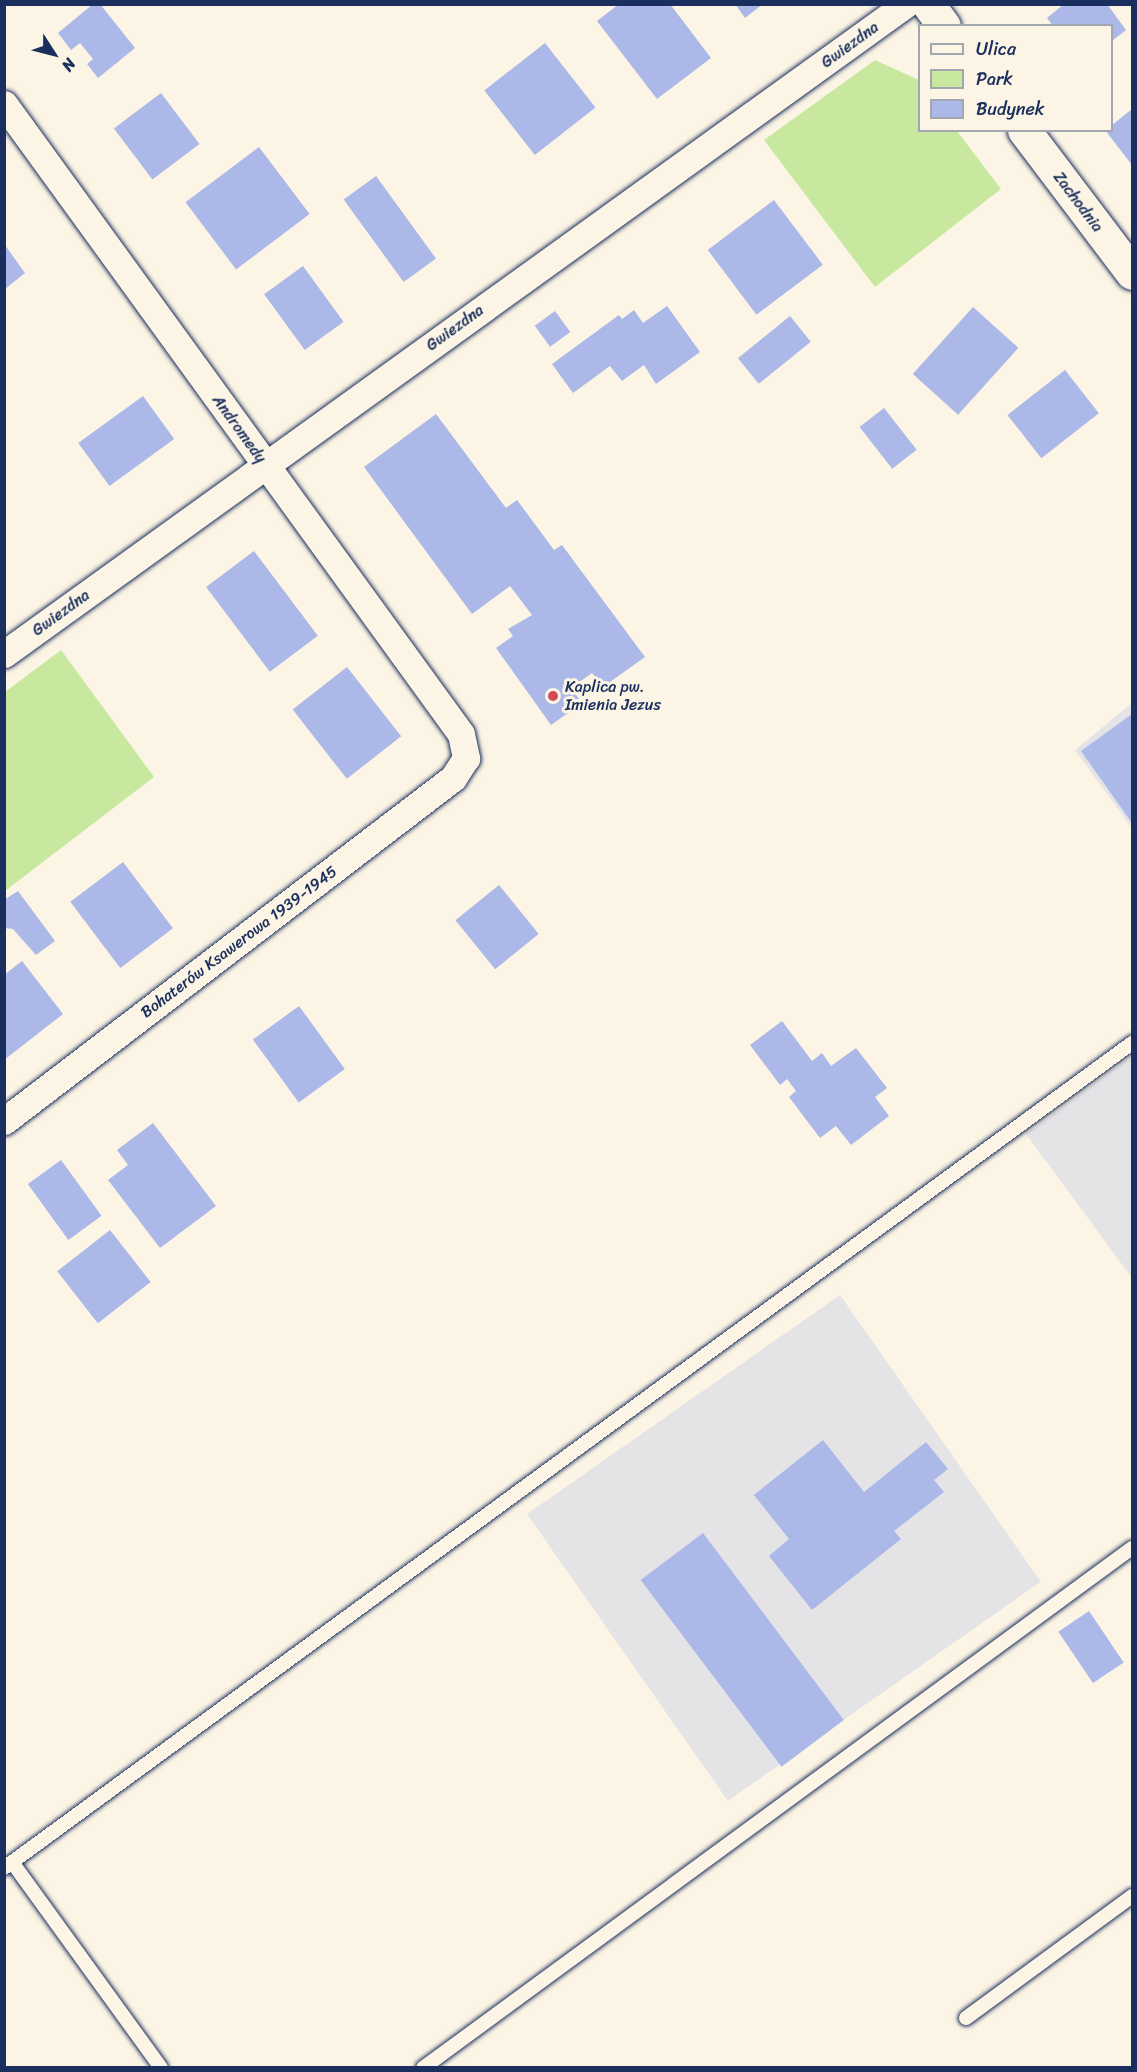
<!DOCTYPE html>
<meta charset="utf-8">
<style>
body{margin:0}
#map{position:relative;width:1137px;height:2072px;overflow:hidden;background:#fcf5e5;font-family:Sriracha,sans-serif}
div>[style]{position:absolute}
.built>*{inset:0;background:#e4e3e6;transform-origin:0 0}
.green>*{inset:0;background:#c8e8a0}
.building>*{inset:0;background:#abb8e8;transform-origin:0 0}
.roads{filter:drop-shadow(0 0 2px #1b2f5e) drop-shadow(0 0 2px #1b2f5e)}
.service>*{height:14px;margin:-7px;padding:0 7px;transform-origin:7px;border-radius:7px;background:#fcf5e5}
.minor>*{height:27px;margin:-13.5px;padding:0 13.5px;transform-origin:13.5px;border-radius:13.5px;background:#fcf5e5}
.tertiary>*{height:33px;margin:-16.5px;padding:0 16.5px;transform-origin:16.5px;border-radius:16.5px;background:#fcf5e5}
.dots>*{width:16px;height:16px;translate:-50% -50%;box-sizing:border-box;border:3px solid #fcf5e5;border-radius:50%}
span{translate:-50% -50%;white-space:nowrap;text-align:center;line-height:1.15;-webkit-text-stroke:6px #fcf5e5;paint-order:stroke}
.street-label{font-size:16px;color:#1b2f5e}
.poi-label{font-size:16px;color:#1b2f5e}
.left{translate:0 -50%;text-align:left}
.frame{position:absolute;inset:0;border:6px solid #1b2f5e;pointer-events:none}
.legend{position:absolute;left:918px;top:24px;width:195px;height:108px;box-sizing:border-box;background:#fcf5e5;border:2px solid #a2a6af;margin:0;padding:8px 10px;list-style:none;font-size:18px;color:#1b2f5e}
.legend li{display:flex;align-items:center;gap:12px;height:30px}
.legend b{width:30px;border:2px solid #a2a6af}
.north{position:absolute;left:24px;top:24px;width:60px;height:60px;-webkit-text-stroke:4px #fcf5e5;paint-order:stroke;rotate:126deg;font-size:16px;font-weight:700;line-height:24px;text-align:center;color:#1b2f5e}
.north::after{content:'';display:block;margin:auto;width:21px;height:27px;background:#1b2f5e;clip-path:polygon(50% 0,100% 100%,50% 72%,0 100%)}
</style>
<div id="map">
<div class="built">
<div style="clip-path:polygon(1132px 703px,1132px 828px,1075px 750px)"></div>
<div style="clip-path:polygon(1132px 1056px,1132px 1278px,1026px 1134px)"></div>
<div style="left:840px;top:1295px;width:350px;height:382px;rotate:55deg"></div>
</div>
<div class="green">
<div style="clip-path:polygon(875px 60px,919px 80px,920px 130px,957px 131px,1001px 189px,875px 287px,764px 140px)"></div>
<div style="clip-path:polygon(61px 650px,154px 777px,5px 891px,5px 692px)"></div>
</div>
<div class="building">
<div style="clip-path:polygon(93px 4px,100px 4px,135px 48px,98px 78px,87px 64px,93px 59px,80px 43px,71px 50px,58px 33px)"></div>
<div style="clip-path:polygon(619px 4px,670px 4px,711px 58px,657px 99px,597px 21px)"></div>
<div style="clip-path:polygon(735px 4px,763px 4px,745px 18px)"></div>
<div style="clip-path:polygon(1064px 4px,1107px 4px,1126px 30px,1112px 41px,1112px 26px,1053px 26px,1047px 18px)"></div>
<div style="left:545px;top:43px;width:82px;height:77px;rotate:52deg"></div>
<div style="left:161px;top:93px;width:64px;height:59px;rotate:53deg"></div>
<div style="clip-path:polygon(1132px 109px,1132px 165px,1105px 130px,1112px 130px,1112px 125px)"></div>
<div style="left:259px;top:147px;width:84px;height:92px;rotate:53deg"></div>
<div style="left:376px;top:176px;width:102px;height:40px;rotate:54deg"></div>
<div style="left:774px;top:200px;width:81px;height:83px;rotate:53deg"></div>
<div style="clip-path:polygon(5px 245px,25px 273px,5px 289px)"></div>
<div style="left:303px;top:266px;width:69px;height:48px;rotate:54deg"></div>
<div style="clip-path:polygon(667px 306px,700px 352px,656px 384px,644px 365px,622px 381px,610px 366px,573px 393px,552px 364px,619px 315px,622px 319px,634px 310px,643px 323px)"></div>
<div style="left:973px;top:307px;width:61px;height:90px;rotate:42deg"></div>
<div style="left:555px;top:311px;width:26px;height:25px;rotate:54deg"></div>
<div style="left:790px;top:316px;width:33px;height:67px;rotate:51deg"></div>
<div style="left:1065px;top:370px;width:55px;height:73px;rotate:52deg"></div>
<div style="left:143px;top:396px;width:53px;height:80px;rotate:54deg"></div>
<div style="left:884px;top:408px;width:53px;height:31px;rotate:52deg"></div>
<div style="clip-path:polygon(436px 414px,506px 508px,517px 500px,554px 550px,562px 545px,645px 657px,603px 687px,592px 673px,571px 688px,582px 703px,551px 725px,496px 648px,513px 636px,508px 629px,532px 615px,510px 586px,472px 614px,364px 467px)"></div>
<div style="left:254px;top:551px;width:106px;height:60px;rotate:53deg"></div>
<div style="left:347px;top:667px;width:88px;height:69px;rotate:52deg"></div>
<div style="clip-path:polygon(1132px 714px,1132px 823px,1081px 751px)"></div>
<div style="left:123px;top:862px;width:83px;height:66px;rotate:53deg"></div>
<div style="left:499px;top:885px;width:63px;height:56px;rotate:51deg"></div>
<div style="clip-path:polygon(18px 891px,55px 941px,36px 955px,13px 929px,4px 928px,4px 900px)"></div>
<div style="clip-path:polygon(22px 961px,63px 1014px,4px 1060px,4px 975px)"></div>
<div style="left:299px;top:1006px;width:78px;height:57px;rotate:54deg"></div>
<div style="clip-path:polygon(782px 1021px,812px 1061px,822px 1053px,831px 1066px,856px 1048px,887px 1088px,875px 1097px,889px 1116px,851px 1145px,836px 1126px,820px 1138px,789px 1097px,796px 1091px,787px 1079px,780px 1085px,750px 1045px)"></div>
<div style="clip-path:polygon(153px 1123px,216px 1206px,160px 1248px,108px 1180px,128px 1165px,117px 1150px)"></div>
<div style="left:61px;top:1160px;width:69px;height:41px;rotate:54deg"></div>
<div style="left:110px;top:1230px;width:66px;height:67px;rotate:52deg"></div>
<div style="clip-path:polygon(823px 1440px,864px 1492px,926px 1442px,948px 1469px,934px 1480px,944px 1492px,894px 1531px,901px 1539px,812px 1610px,769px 1556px,789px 1539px,754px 1495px)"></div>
<div style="left:703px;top:1533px;width:234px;height:78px;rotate:53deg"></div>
<div style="left:1089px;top:1611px;width:62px;height:37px;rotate:56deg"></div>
</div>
<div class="roads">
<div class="service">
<div style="left:12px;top:1862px;width:254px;rotate:54.1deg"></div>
<div style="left:4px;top:1868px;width:1398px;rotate:-36.18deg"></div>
<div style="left:966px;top:2018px;width:206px;rotate:-36.3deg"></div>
<div style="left:423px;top:2068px;width:879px;rotate:-36.26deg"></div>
</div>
<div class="minor">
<div style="left:4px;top:104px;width:778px;rotate:54.04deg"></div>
<div style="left:461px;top:734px;width:25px;rotate:78deg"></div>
<div style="left:466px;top:758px;width:24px;rotate:123deg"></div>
<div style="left:453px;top:778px;width:565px;rotate:142.62deg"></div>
<div style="left:4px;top:654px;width:1112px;rotate:-35.78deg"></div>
</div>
<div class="tertiary">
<div style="left:928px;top:4px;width:27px;rotate:54deg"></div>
<div style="left:1024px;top:130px;width:179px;rotate:52.9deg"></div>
</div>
</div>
<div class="dots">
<div style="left:553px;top:696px;background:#d1495b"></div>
</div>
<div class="street-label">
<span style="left:850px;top:45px;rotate:-36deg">Gwiezdna</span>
<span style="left:1078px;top:202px;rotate:53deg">Zachodnia</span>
<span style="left:455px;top:328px;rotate:-36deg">Gwiezdna</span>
<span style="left:239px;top:429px;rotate:54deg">Andromedy</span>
<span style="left:61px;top:613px;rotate:-36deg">Gwiezdna</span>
<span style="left:239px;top:942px;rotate:-37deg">Bohaterów Ksawerowa 1939-1945</span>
</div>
<div class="poi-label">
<span class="left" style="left:565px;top:696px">Kaplica pw.<br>Imienia Jezus</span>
</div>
<div class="frame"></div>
<ul class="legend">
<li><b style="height:8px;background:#fcf5e5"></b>Ulica</li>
<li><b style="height:16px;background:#c8e8a0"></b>Park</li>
<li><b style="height:16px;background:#abb8e8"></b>Budynek</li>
</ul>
<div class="north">N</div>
</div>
